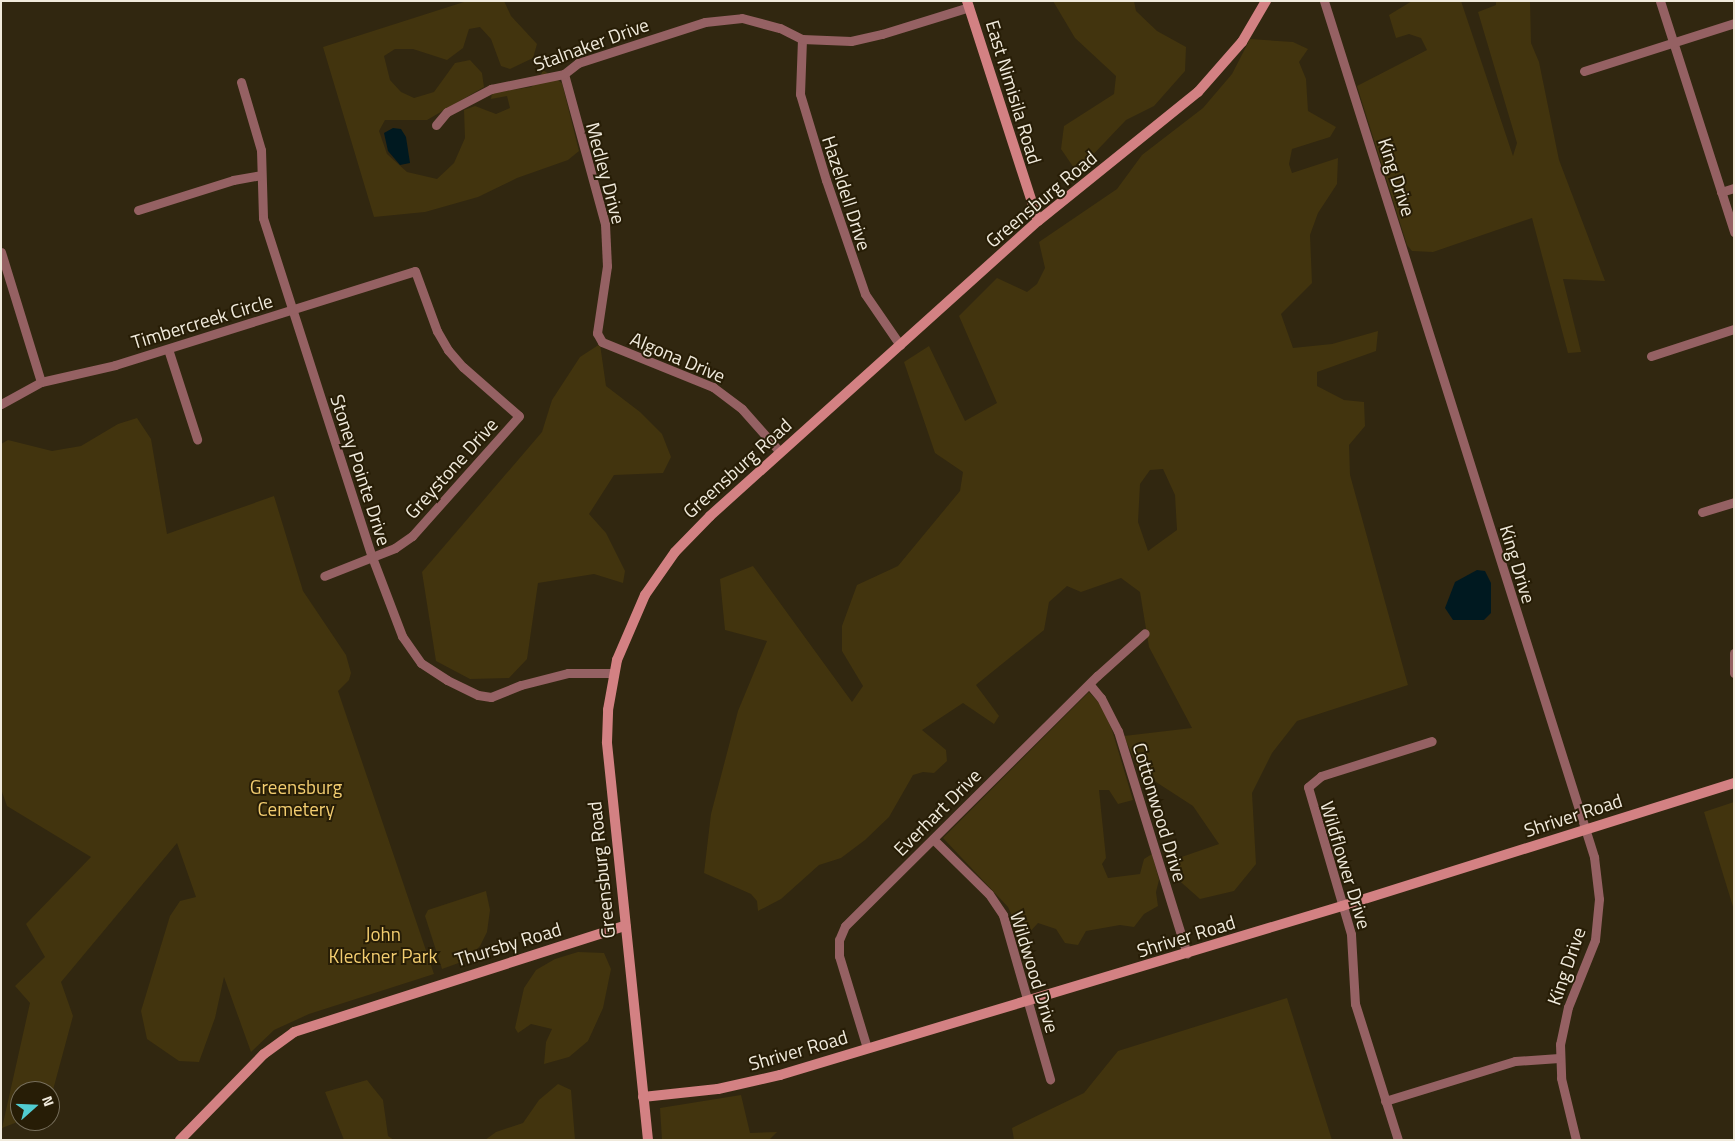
<!DOCTYPE html>
<style>
body{margin:0}
#map{position:relative;width:1735px;height:1141px;overflow:hidden;background:#312710;font-family:"Titillium Web",sans-serif}
div>[style]{position:absolute}
.green>*{inset:0;background:#42340e}
.water>*{inset:0;background:#001920}
.street>*{height:9px;margin:-4.5px;padding:0 4.5px;transform-origin:4.5px;border-radius:4.5px;background:#956163}
.secondary>*{height:10px;margin:-5px;padding:0 5px;transform-origin:5px;border-radius:5px;background:#d38183}
span{translate:-50% -50%;white-space:nowrap;text-align:center;line-height:1.15;-webkit-text-stroke:4px #271d06;paint-order:stroke}
.street-label{font-size:19px;color:#f0eadc}
.park-label{font-size:19px;color:#f3cd70}
.frame{position:absolute;inset:0;border:2px solid #f0eadc;pointer-events:none}
.north{position:absolute;left:10px;top:1081px;width:50px;height:50px;box-sizing:border-box;background:#271d06;border:1px solid #776f5c;border-radius:50%;rotate:70deg;font-size:14px;font-weight:700;line-height:20px;text-align:center;color:#f0eadc}
.north::after{content:'';display:block;margin:auto;width:18px;height:22px;background:#51ccd1;clip-path:polygon(50% 0,100% 100%,50% 72%,0 100%)}
</style>
<div id="map">
<div class="green">
<div style="clip-path:polygon(467px 1px,504px 1px,511px 16px,537px 44px,533px 58px,510px 69px,501px 66px,491px 39px,480px 27px,469px 29px,463px 48px,447px 60px,413px 49px,395px 49px,384px 56px,390px 80px,401px 92px,414px 98px,434px 92px,455px 63px,470px 60px,482px 73px,484px 87px,427px 120px,385px 120px,379px 131px,387px 154px,407px 172px,437px 179px,454px 163px,465px 138px,464px 110px,475px 106px,496px 114px,510px 108px,507px 96px,491px 99px,492px 93px,531px 87px,538px 82px,543px 70px,562px 83px,579px 151px,568px 160px,517px 178px,478px 197px,425px 212px,374px 217px,323px 47px)"></div>
<div style="clip-path:polygon(1053px 1px,1134px 1px,1136px 11px,1157px 31px,1186px 47px,1185px 71px,1154px 106px,1126px 120px,1086px 162px,1074px 168px,1061px 149px,1064px 126px,1114px 94px,1116px 76px,1075px 38px)"></div>
<div style="clip-path:polygon(1412px 1px,1461px 1px,1513px 156px,1517px 143px,1478px 12px,1496px 5px,1496px 1px,1530px 1px,1531px 43px,1539px 62px,1559px 160px,1605px 281px,1563px 279px,1581px 352px,1568px 353px,1532px 218px,1433px 252px,1412px 251px,1407px 245px,1357px 86px,1427px 50px,1421px 38px,1409px 34px,1396px 38px,1389px 15px)"></div>
<div style="clip-path:polygon(evenodd,1250px 39px,1293px 42px,1308px 49px,1299px 62px,1306px 79px,1308px 111px,1336px 127px,1330px 137px,1292px 149px,1289px 164px,1292px 173px,1338px 158px,1337px 184px,1318px 213px,1310px 235px,1312px 283px,1281px 314px,1293px 348px,1332px 344px,1378px 331px,1376px 351px,1317px 372px,1317px 386px,1344px 400px,1364px 402px,1365px 426px,1349px 445px,1350px 475px,1408px 685px,1297px 721px,1272px 753px,1252px 793px,1256px 864px,1234px 891px,1200px 899px,1174px 876px,1170px 861px,1219px 844px,1193px 806px,1139px 771px,1124px 736px,1192px 728px,1149px 647px,1140px 592px,1121px 578px,1081px 592px,1067px 586px,1049px 602px,1044px 630px,976px 685px,999px 716px,994px 724px,963px 703px,922px 730px,946px 750px,947px 761px,934px 773px,923px 772px,913px 775px,889px 817px,865px 840px,841px 858px,819px 865px,781px 899px,758px 911px,757px 901px,751px 894px,704px 873px,711px 814px,738px 711px,767px 641px,725px 630px,720px 579px,753px 566px,852px 702px,863px 686px,842px 651px,842px 626px,857px 585px,898px 566px,960px 491px,963px 472px,935px 453px,904px 362px,929px 346px,965px 421px,997px 403px,959px 316px,997px 278px,1027px 292px,1037px 284px,1045px 268px,1039px 242px,1117px 189px,1142px 155px,1203px 108px,1232px 74px,1250px 39px,1163px 469px,1175px 495px,1177px 530px,1148px 551px,1138px 522px,1140px 484px,1150px 470px,1163px 469px)"></div>
<div style="clip-path:polygon(600px 344px,606px 386px,640px 412px,662px 434px,671px 457px,663px 473px,614px 475px,589px 514px,606px 533px,625px 571px,623px 583px,594px 574px,538px 583px,527px 659px,509px 678px,470px 679px,436px 661px,422px 572px,542px 432px,552px 400px,580px 357px)"></div>
<div style="clip-path:polygon(137px 418px,151px 439px,167px 534px,274px 496px,303px 591px,346px 655px,351px 673px,349px 680px,338px 691px,434px 974px,309px 1014px,274px 1030px,251px 1052px,224px 977px,215px 1018px,199px 1062px,179px 1061px,147px 1039px,141px 1011px,170px 916px,180px 901px,196px 897px,177px 843px,61px 982px,73px 1016px,50px 1101px,50px 1091px,20px 1091px,20px 1121px,2px 1128px,30px 1003px,15px 986px,45px 957px,26px 924px,91px 857px,7px 806px,1px 789px,1px 444px,8px 440px,52px 451px,81px 446px,118px 424px)"></div>
<div style="clip-path:polygon(1089px 692px,1101px 705px,1112px 730px,1133px 800px,1118px 804px,1109px 790px,1099px 790px,1106px 858px,1102px 864px,1108px 878px,1140px 874px,1144px 859px,1152px 854px,1159px 880px,1156px 892px,1158px 906px,1144px 914px,1134px 927px,1120px 925px,1086px 931px,1078px 945px,1065px 943px,1056px 929px,1038px 923px,1027px 935px,1020px 934px,1008px 907px,943px 838px)"></div>
<div style="clip-path:polygon(1734px 802px,1734px 910px,1704px 812px)"></div>
<div style="clip-path:polygon(486px 891px,490px 910px,487px 932px,480px 946px,467px 960px,442px 969px,425px 916px,428px 910px)"></div>
<div style="clip-path:polygon(578px 952px,604px 953px,611px 969px,603px 1008px,588px 1041px,569px 1057px,544px 1064px,546px 1042px,552px 1029px,531px 1024px,518px 1033px,515px 1028px,524px 988px,536px 970px,555px 959px)"></div>
<div style="clip-path:polygon(1287px 998px,1332px 1140px,1014px 1140px,1012px 1128px,1084px 1093px,1118px 1051px)"></div>
<div style="clip-path:polygon(367px 1080px,383px 1100px,388px 1136px,394px 1140px,344px 1140px,325px 1092px)"></div>
<div style="clip-path:polygon(558px 1084px,571px 1090px,575px 1140px,485px 1140px,496px 1132px,523px 1123px,539px 1100px)"></div>
<div style="clip-path:polygon(741px 1095px,750px 1133px,777px 1132px,769px 1140px,662px 1140px,660px 1108px)"></div>
</div>
<div class="water">
<div style="clip-path:polygon(393px 128px,401px 129px,406px 137px,410px 163px,400px 165px,388px 151px,384px 133px)"></div>
<div style="clip-path:polygon(1477px 570px,1485px 571px,1491px 583px,1491px 613px,1484px 620px,1453px 620px,1445px 608px,1455px 582px)"></div>
</div>
<div class="street">
<div style="left:1324px;top:1px;width:898px;rotate:72.49deg"></div>
<div style="left:1594px;top:857px;width:42px;rotate:83.2deg"></div>
<div style="left:1599px;top:899px;width:41px;rotate:95.6deg"></div>
<div style="left:1595px;top:940px;width:72px;rotate:111.9deg"></div>
<div style="left:1568px;top:1007px;width:38px;rotate:102deg"></div>
<div style="left:1560px;top:1044px;width:34px;rotate:88deg"></div>
<div style="left:1561px;top:1078px;width:64px;rotate:76.4deg"></div>
<div style="left:1660px;top:1px;width:243px;rotate:72.2deg"></div>
<div style="left:802px;top:39px;width:55px;rotate:92.1deg"></div>
<div style="left:800px;top:94px;width:90px;rotate:73.2deg"></div>
<div style="left:826px;top:180px;width:120px;rotate:71.1deg"></div>
<div style="left:865px;top:294px;width:62px;rotate:55.5deg"></div>
<div style="left:1584px;top:71px;width:157px;rotate:-17.7deg"></div>
<div style="left:564px;top:74px;width:156px;rotate:74.7deg"></div>
<div style="left:605px;top:224px;width:42px;rotate:87.3deg"></div>
<div style="left:607px;top:266px;width:68px;rotate:98.5deg"></div>
<div style="left:597px;top:333px;width:10px;rotate:61deg"></div>
<div style="left:602px;top:342px;width:120px;rotate:22.1deg"></div>
<div style="left:713px;top:387px;width:36px;rotate:37deg"></div>
<div style="left:742px;top:409px;width:57px;rotate:48.5deg"></div>
<div style="left:241px;top:82px;width:71px;rotate:73.6deg"></div>
<div style="left:261px;top:150px;width:68px;rotate:88.3deg"></div>
<div style="left:263px;top:218px;width:356px;rotate:72.2deg"></div>
<div style="left:372px;top:557px;width:85px;rotate:69.2deg"></div>
<div style="left:402px;top:636px;width:33px;rotate:55deg"></div>
<div style="left:421px;top:663px;width:31px;rotate:33deg"></div>
<div style="left:447px;top:680px;width:34px;rotate:26deg"></div>
<div style="left:478px;top:695px;width:13px;rotate:9deg"></div>
<div style="left:491px;top:697px;width:32px;rotate:-22deg"></div>
<div style="left:521px;top:685px;width:49px;rotate:-14.3deg"></div>
<div style="left:568px;top:673px;width:46px"></div>
<div style="left:436px;top:125px;width:17px;rotate:-50deg"></div>
<div style="left:447px;top:112px;width:50px;rotate:-27.6deg"></div>
<div style="left:491px;top:89px;width:75px;rotate:-11.6deg"></div>
<div style="left:564px;top:74px;width:18px;rotate:-38deg"></div>
<div style="left:578px;top:63px;width:133px;rotate:-17.9deg"></div>
<div style="left:705px;top:22px;width:37px;rotate:-6deg"></div>
<div style="left:742px;top:18px;width:39px;rotate:15deg"></div>
<div style="left:780px;top:28px;width:25px;rotate:27deg"></div>
<div style="left:802px;top:39px;width:49px;rotate:2.3deg"></div>
<div style="left:851px;top:41px;width:32px;rotate:-13deg"></div>
<div style="left:882px;top:34px;width:91px;rotate:-17.2deg"></div>
<div style="left:1721px;top:192px;width:14px;rotate:-17deg"></div>
<div style="left:138px;top:210px;width:100px;rotate:-17.5deg"></div>
<div style="left:233px;top:180px;width:27px;rotate:-10deg"></div>
<div style="left:1px;top:252px;width:136px;rotate:72.9deg"></div>
<div style="left:168px;top:349px;width:95px;rotate:72.1deg"></div>
<div style="left:1651px;top:356px;width:87px;rotate:-18deg"></div>
<div style="left:1px;top:404px;width:46px;rotate:-28.8deg"></div>
<div style="left:41px;top:382px;width:76px;rotate:-12.9deg"></div>
<div style="left:115px;top:365px;width:314px;rotate:-17.4deg"></div>
<div style="left:415px;top:271px;width:64px;rotate:69.9deg"></div>
<div style="left:437px;top:331px;width:22px;rotate:60deg"></div>
<div style="left:448px;top:350px;width:23px;rotate:49deg"></div>
<div style="left:463px;top:367px;width:74px;rotate:41.2deg"></div>
<div style="left:519px;top:416px;width:161px;rotate:131.7deg"></div>
<div style="left:412px;top:536px;width:21px;rotate:145deg"></div>
<div style="left:395px;top:548px;width:76px;rotate:158.5deg"></div>
<div style="left:1702px;top:512px;width:34px;rotate:-17deg"></div>
<div style="left:1734px;top:653px;width:20px;rotate:90deg"></div>
<div style="left:1090px;top:685px;width:17px;rotate:50deg"></div>
<div style="left:1101px;top:698px;width:37px;rotate:63deg"></div>
<div style="left:1118px;top:731px;width:233px;rotate:72.8deg"></div>
<div style="left:933px;top:839px;width:78px;rotate:44.5deg"></div>
<div style="left:989px;top:894px;width:25px;rotate:56deg"></div>
<div style="left:1003px;top:915px;width:171px;rotate:74deg"></div>
<div style="left:867px;top:1048px;width:96px;rotate:-106.9deg"></div>
<div style="left:839px;top:956px;width:16px;rotate:-90deg"></div>
<div style="left:839px;top:940px;width:15px;rotate:-67deg"></div>
<div style="left:845px;top:926px;width:355px;rotate:-44.8deg"></div>
<div style="left:1097px;top:676px;width:64px;rotate:-41.9deg"></div>
<div style="left:1385px;top:1101px;width:136px;rotate:-17.1deg"></div>
<div style="left:1515px;top:1061px;width:44px;rotate:-3.9deg"></div>
<div style="left:1398px;top:1140px;width:143px;rotate:-107.5deg"></div>
<div style="left:1355px;top:1004px;width:70px;rotate:-93.3deg"></div>
<div style="left:1351px;top:934px;width:153px;rotate:-106.3deg"></div>
<div style="left:1308px;top:787px;width:17px;rotate:-40deg"></div>
<div style="left:1321px;top:776px;width:116px;rotate:-17.5deg"></div>
</div>
<div class="secondary">
<div style="left:967px;top:1px;width:231px;rotate:72.1deg"></div>
<div style="left:643px;top:1097px;width:75px;rotate:-6.1deg"></div>
<div style="left:718px;top:1089px;width:64px;rotate:-12.7deg"></div>
<div style="left:780px;top:1075px;width:587px;rotate:-16.74deg"></div>
<div style="left:1342px;top:906px;width:411px;rotate:-17.4deg"></div>
<div style="left:180px;top:1140px;width:120px;rotate:-45.7deg"></div>
<div style="left:264px;top:1054px;width:37px;rotate:-36deg"></div>
<div style="left:294px;top:1032px;width:348px;rotate:-17.8deg"></div>
<div style="left:648px;top:1140px;width:400px;rotate:-95.9deg"></div>
<div style="left:607px;top:742px;width:32px;rotate:-88deg"></div>
<div style="left:608px;top:710px;width:51px;rotate:-79.8deg"></div>
<div style="left:617px;top:660px;width:71px;rotate:-66.7deg"></div>
<div style="left:645px;top:595px;width:52px;rotate:-55.1deg"></div>
<div style="left:675px;top:552px;width:50px;rotate:-45.8deg"></div>
<div style="left:710px;top:516px;width:441px;rotate:-42deg"></div>
<div style="left:1038px;top:221px;width:206px;rotate:-38.9deg"></div>
<div style="left:1198px;top:92px;width:67px;rotate:-48.7deg"></div>
<div style="left:1242px;top:42px;width:48px;rotate:-59.7deg"></div>
</div>
<div class="street-label">
<span style="left:591px;top:44px;rotate:-20deg">Stalnaker Drive</span>
<span style="left:1014px;top:92px;rotate:73deg">East Nimisila Road</span>
<span style="left:606px;top:173px;rotate:75deg">Medley Drive</span>
<span style="left:1397px;top:177px;rotate:72deg">King Drive</span>
<span style="left:847px;top:193px;rotate:72deg">Hazeldell Drive</span>
<span style="left:1041px;top:199px;rotate:-40deg">Greensburg Road</span>
<span style="left:202px;top:321px;rotate:-17deg">Timbercreek Circle</span>
<span style="left:678px;top:357px;rotate:23deg">Algona Drive</span>
<span style="left:451px;top:468px;rotate:-48deg">Greystone Drive</span>
<span style="left:737px;top:468px;rotate:-42deg">Greensburg Road</span>
<span style="left:361px;top:470px;rotate:72deg">Stoney Pointe Drive</span>
<span style="left:1518px;top:564px;rotate:73deg">King Drive</span>
<span style="left:937px;top:812px;rotate:-45deg">Everhart Drive</span>
<span style="left:1160px;top:812px;rotate:73deg">Cottonwood Drive</span>
<span style="left:1573px;top:815px;rotate:-18deg">Shriver Road</span>
<span style="left:1346px;top:865px;rotate:73deg">Wildflower Drive</span>
<span style="left:601px;top:870px;rotate:-96deg">Greensburg Road</span>
<span style="left:1186px;top:936px;rotate:-17deg">Shriver Road</span>
<span style="left:508px;top:944px;rotate:-17deg">Thursby Road</span>
<span style="left:1566px;top:966px;rotate:-71deg">King Drive</span>
<span style="left:1035px;top:972px;rotate:73deg">Wildwood Drive</span>
<span style="left:798px;top:1050px;rotate:-16deg">Shriver Road</span>
</div>
<div class="park-label">
<span style="left:296px;top:798px">Greensburg<br>Cemetery</span>
<span style="left:383px;top:945px">John<br>Kleckner Park</span>
</div>
<div class="frame"></div>
<div class="north">N</div>
</div>
